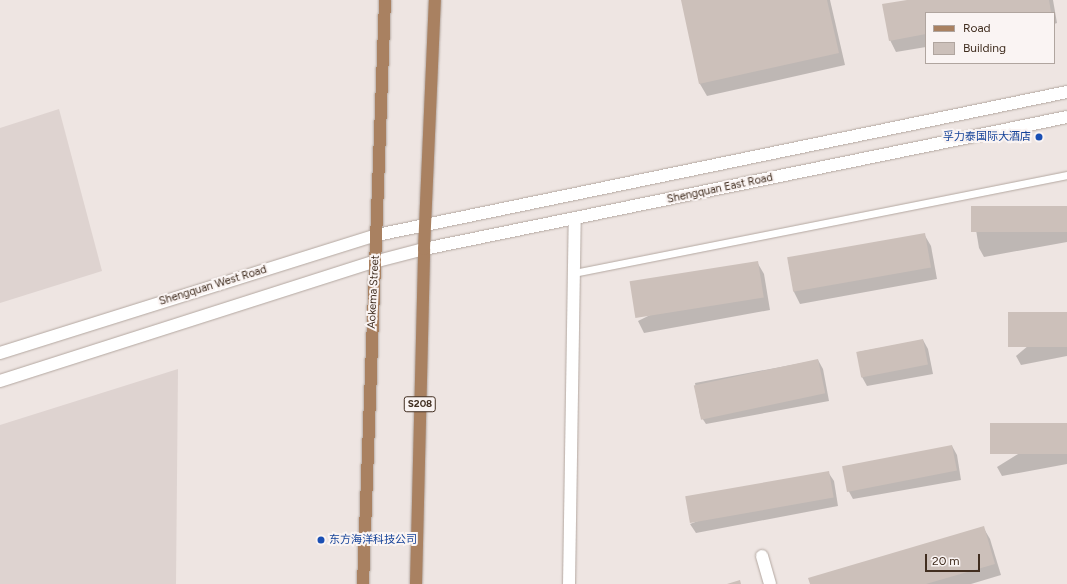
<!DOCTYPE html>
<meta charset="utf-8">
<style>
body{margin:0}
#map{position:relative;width:1067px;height:584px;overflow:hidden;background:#eee5e2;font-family:Figtree,"Noto Sans SC",sans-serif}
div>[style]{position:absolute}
.built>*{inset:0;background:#ded3d0}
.shadow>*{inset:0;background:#0003}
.building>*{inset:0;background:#ccc0ba;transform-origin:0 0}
.roads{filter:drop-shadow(0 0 1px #b3a7a0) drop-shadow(0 0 1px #b3a7a0)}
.lane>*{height:7px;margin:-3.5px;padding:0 3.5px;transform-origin:3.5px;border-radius:3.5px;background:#fff}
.street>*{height:12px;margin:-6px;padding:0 6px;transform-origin:6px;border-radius:6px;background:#fff}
.secondary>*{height:12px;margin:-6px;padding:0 6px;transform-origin:6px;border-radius:6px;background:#fff}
.primary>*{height:12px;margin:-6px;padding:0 6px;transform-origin:6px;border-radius:6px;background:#a98161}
.dots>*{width:11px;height:11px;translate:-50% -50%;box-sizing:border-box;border:2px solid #faf4f3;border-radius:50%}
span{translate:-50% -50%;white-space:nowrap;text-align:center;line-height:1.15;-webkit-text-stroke:4px #faf4f3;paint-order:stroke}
.shield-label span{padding:1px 3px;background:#faf4f3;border:1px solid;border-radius:3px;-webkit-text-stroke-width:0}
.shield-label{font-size:10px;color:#412e20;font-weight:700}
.transit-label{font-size:11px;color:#164399}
.right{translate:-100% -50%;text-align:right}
.left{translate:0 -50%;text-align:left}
.street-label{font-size:11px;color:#412e20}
.legend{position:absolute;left:925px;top:12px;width:130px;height:52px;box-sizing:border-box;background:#faf4f3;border:1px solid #b0a59f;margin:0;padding:5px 7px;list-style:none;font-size:12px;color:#412e20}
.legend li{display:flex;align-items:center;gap:8px;height:20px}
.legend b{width:20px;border:1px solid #b0a59f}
.scale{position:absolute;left:925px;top:554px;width:55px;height:18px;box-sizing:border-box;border:2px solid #412e20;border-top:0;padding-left:5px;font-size:12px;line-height:14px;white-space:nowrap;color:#412e20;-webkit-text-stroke:3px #faf4f3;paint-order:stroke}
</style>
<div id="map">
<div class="built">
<div style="clip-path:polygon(59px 109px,102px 271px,0 303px,0 128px)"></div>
<div style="clip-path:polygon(178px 369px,176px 584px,0 584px,0 425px)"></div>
</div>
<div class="shadow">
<div style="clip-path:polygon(682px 0,830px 0,845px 65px,707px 96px,700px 84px)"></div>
<div style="clip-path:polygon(913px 0,1053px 0,1057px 23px,1054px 24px,1054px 13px,926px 13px,926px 47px,896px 52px,890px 40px)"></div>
<div style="clip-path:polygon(1067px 207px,1067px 242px,984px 257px,979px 248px,975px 224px)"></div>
<div style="clip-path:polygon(924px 234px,931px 246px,937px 279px,800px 304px,794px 292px,788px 259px)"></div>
<div style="clip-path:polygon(757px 262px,764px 274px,770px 310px,644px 333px,638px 321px)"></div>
<div style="clip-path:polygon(1067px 313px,1067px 356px,1021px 365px,1016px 356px)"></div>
<div style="clip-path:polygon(923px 340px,928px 349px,933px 374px,867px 386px,862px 377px,858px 352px)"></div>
<div style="clip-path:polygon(818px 360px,823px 369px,829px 401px,706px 424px,700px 415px,695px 383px)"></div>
<div style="clip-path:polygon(1067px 424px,1067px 464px,1002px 476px,997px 467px)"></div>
<div style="clip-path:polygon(952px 446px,957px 455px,961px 480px,853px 499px,848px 490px)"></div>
<div style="clip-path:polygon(828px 472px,834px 481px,838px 506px,696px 533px,690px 524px)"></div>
<div style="clip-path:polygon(983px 527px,990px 539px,1001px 575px,971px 584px,811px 584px)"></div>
</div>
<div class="building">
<div style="clip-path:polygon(681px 0,827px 0,839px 53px,699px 84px)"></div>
<div style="clip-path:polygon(907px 0,1049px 0,1051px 12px,926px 13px,926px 34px,889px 41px,882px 4px)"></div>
<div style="left:1067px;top:206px;width:26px;height:96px;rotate:90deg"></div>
<div style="left:925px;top:233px;width:35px;height:140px;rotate:80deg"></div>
<div style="left:758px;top:261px;width:37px;height:130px;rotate:81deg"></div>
<div style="left:1067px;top:312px;width:35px;height:59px;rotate:90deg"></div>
<div style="left:923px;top:339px;width:26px;height:68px;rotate:79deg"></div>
<div style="left:818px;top:359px;width:35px;height:127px;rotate:78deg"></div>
<div style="left:1067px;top:423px;width:31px;height:77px;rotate:90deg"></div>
<div style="left:952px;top:445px;width:26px;height:112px;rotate:79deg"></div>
<div style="left:829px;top:471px;width:27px;height:146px;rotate:80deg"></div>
<div style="clip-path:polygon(984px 526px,995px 564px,926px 584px,810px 584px,808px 578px)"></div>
<div style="clip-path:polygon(740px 580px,741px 584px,727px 584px)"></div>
</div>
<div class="roads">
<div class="lane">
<div style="left:574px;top:273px;width:503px;rotate:-11.24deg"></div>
</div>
<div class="street">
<div style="left:762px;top:556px;width:29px;rotate:74deg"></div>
<div style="left:569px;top:584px;width:365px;rotate:-89.1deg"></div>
</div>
<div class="secondary">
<div style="left:0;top:353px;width:395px;rotate:-17.4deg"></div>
<div style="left:377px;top:235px;width:705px;rotate:-11.71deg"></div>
<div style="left:0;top:381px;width:392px;rotate:-17.7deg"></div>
<div style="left:374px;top:262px;width:52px;rotate:-14.6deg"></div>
<div style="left:424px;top:249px;width:656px;rotate:-11.6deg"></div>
</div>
<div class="primary">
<div style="left:363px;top:584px;width:584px;rotate:-87.84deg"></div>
<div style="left:416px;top:584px;width:335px;rotate:-88.6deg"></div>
<div style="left:424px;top:249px;width:249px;rotate:-87.5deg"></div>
</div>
</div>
<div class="dots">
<div style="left:1039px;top:137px;background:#1a4fb4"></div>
<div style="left:321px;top:540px;background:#1a4fb4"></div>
</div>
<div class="shield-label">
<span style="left:420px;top:404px">S208</span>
</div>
<div class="transit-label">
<span class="right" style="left:1031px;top:137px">孚力泰国际大酒店</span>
<span class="left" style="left:329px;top:540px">东方海洋科技公司</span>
</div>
<div class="street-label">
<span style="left:720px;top:189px;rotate:-12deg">Shengquan East Road</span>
<span style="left:213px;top:286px;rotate:-17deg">Shengquan West Road</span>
<span style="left:374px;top:292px;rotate:-87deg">Aokema Street</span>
</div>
<ul class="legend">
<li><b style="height:5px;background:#a98161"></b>Road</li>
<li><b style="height:11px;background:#ccc0ba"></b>Building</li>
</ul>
<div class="scale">20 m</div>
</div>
